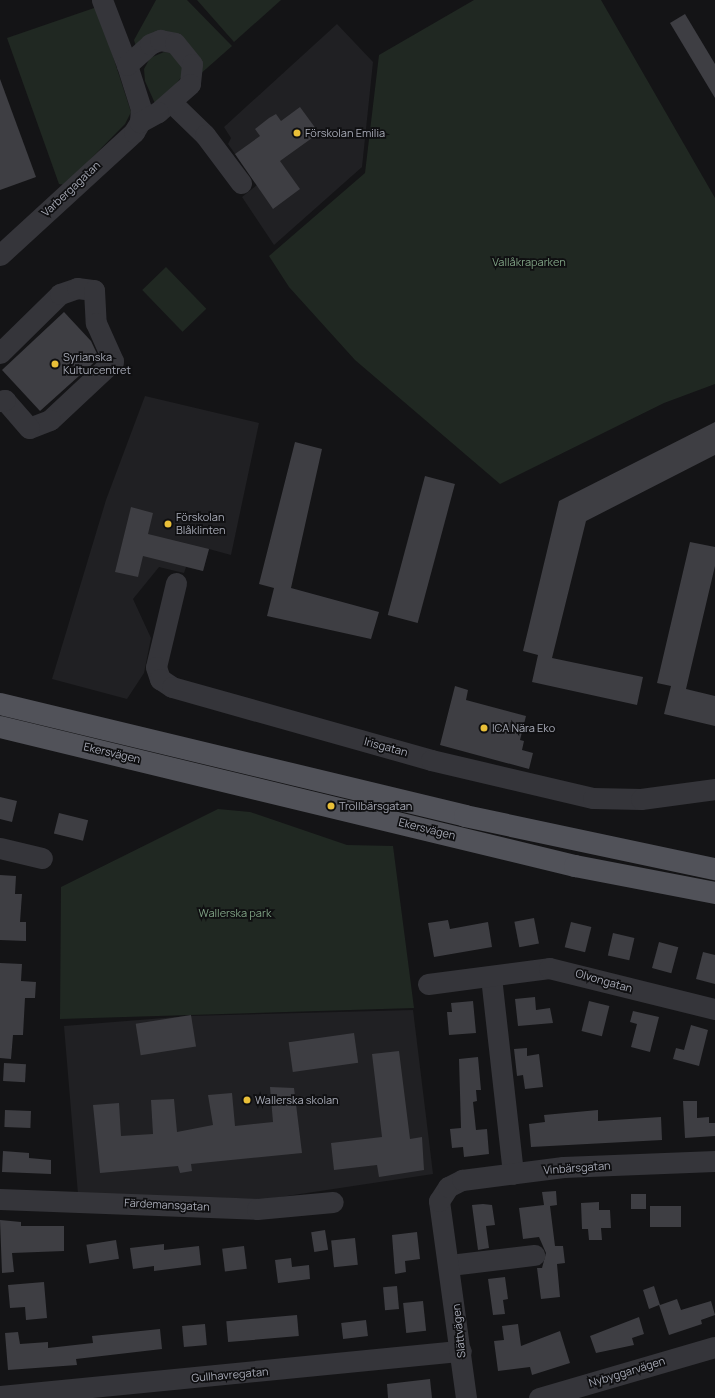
<!DOCTYPE html>
<meta charset="utf-8">
<style>
body{margin:0}
#map{position:relative;width:715px;height:1398px;overflow:hidden;background:#141416;font-family:Manrope,sans-serif}
div>[style]{position:absolute}
.built>*{inset:0;background:#202023}
.green>*{inset:0;background:#202822;transform-origin:0 0}
.building>*{inset:0;background:#3e3e43;transform-origin:0 0}
.minor>*{height:21px;margin:-10.5px;padding:0 10.5px;transform-origin:10.5px;border-radius:10.5px;background:#35353a}
.major>*{height:22px;margin:-11px;padding:0 11px;transform-origin:11px;border-radius:11px;background:#515259}
.dots>*{width:11px;height:11px;translate:-50% -50%;box-sizing:border-box;border:2px solid #0f0f11;border-radius:50%}
span{translate:-50% -50%;white-space:nowrap;text-align:center;line-height:1.15;-webkit-text-stroke:3.5px #0f0f11;paint-order:stroke}
.poi-label{font-size:11px;color:#a6a9b5}
.left{translate:0 -50%;text-align:left}
.street-label{font-size:11px;color:#a6a9b5}
.park-label{font-size:11px;color:#7ea083}
</style>
<div id="map">
<div class="built">
<div style="clip-path:polygon(337px 24px,373px 62px,362px 167px,274px 245px,242px 197px,257px 185px,228px 144px,231px 138px,224px 127px)"></div>
<div style="clip-path:polygon(145px 396px,259px 423px,231px 555px,209px 549px,203px 571px,186px 567px,184px 573px,159px 567px,133px 599px,151px 638px,144px 673px,127px 699px,52px 679px,106px 500px)"></div>
<div style="clip-path:polygon(413px 1010px,433px 1174px,267px 1199px,78px 1194px,64px 1026px,189px 1016px)"></div>
</div>
<div class="green">
<div style="clip-path:polygon(156px 0,187px 0,232px 46px,198px 76px,190px 46px,138px 53px,134px 40px)"></div>
<div style="clip-path:polygon(197px 0,281px 0,234px 42px)"></div>
<div style="clip-path:polygon(474px 0,601px 0,715px 198px,715px 384px,664px 403px,500px 484px,355px 360px,289px 287px,269px 256px,365px 173px,379px 55px)"></div>
<div style="clip-path:polygon(97px 7px,131px 112px,125px 124px,65px 185px,59px 184px,7px 38px)"></div>
<div style="clip-path:polygon(164px 52px,170px 53px,187px 70px,157px 108px,145px 81px,144px 69px,150px 58px)"></div>
<div style="left:166px;top:267px;width:58px;height:33px;rotate:46deg"></div>
<div style="clip-path:polygon(218px 809px,250px 812px,347px 845px,393px 846px,414px 1008px,60px 1019px,61px 887px)"></div>
</div>
<div class="building">
<div style="clip-path:polygon(685px 14px,715px 64px,715px 98px,670px 23px)"></div>
<div style="clip-path:polygon(0 79px,36px 177px,0 190px)"></div>
<div style="clip-path:polygon(300px 107px,319px 133px,280px 161px,300px 189px,273px 209px,235px 154px,260px 136px,255px 129px,269px 118px,276px 114px,281px 121px)"></div>
<div style="clip-path:polygon(64px 312px,91px 341px,99px 358px,40px 411px,2px 370px)"></div>
<div style="clip-path:polygon(715px 422px,715px 455px,586px 521px,552px 658px,643px 677px,637px 705px,532px 682px,538px 655px,523px 651px,559px 501px)"></div>
<div style="clip-path:polygon(295px 442px,322px 449px,291px 588px,379px 612px,371px 639px,267px 616px,274px 588px,259px 584px)"></div>
<div style="left:425px;top:476px;width:31px;height:144px;rotate:15deg"></div>
<div style="clip-path:polygon(131px 507px,153px 513px,148px 534px,209px 549px,203px 571px,143px 556px,138px 577px,115px 572px)"></div>
<div style="clip-path:polygon(690px 542px,715px 547px,715px 566px,686px 689px,715px 696px,715px 726px,664px 714px,671px 686px,657px 683px)"></div>
<div style="clip-path:polygon(455px 686px,468px 690px,466px 700px,526px 716px,520px 740px,524px 741px,522px 750px,533px 753px,529px 769px,440px 745px)"></div>
<div style="clip-path:polygon(0 797px,17px 801px,12px 822px,0 819px)"></div>
<div style="left:59px;top:813px;width:30px;height:21px;rotate:14deg"></div>
<div style="clip-path:polygon(0 875px,16px 876px,15px 894px,22px 894px,20px 922px,26px 922px,26px 941px,0 940px)"></div>
<div style="left:534px;top:918px;width:26px;height:20px;rotate:79deg"></div>
<div style="clip-path:polygon(448px 920px,450px 929px,488px 922px,492px 947px,434px 957px,428px 923px)"></div>
<div style="left:571px;top:922px;width:21px;height:26px;rotate:14deg"></div>
<div style="left:613px;top:933px;width:22px;height:23px;rotate:13deg"></div>
<div style="left:659px;top:942px;width:20px;height:27px;rotate:15deg"></div>
<div style="clip-path:polygon(703px 952px,715px 955px,715px 984px,696px 979px)"></div>
<div style="clip-path:polygon(0 963px,22px 964px,21px 981px,36px 982px,35px 998px,25px 998px,23px 1035px,13px 1035px,11px 1059px,0 1058px)"></div>
<div style="clip-path:polygon(535px 997px,536px 1010px,550px 1008px,553px 1023px,518px 1026px,515px 999px)"></div>
<div style="clip-path:polygon(473px 1001px,476px 1033px,449px 1035px,447px 1012px,452px 1012px,451px 1003px)"></div>
<div style="left:589px;top:1001px;width:21px;height:31px;rotate:14deg"></div>
<div style="clip-path:polygon(633px 1011px,659px 1017px,650px 1052px,631px 1047px,637px 1024px,630px 1022px)"></div>
<div style="left:191px;top:1015px;width:32px;height:56px;rotate:81deg"></div>
<div style="clip-path:polygon(691px 1025px,708px 1030px,699px 1066px,673px 1059px,676px 1048px,684px 1050px)"></div>
<div style="left:354px;top:1033px;width:30px;height:66px;rotate:82deg"></div>
<div style="clip-path:polygon(527px 1048px,527px 1056px,539px 1054px,543px 1087px,525px 1089px,523px 1075px,517px 1076px,514px 1049px)"></div>
<div style="clip-path:polygon(399px 1051px,410px 1139px,422px 1137px,424px 1170px,379px 1177px,377px 1165px,334px 1170px,331px 1143px,382px 1137px,372px 1054px)"></div>
<div style="clip-path:polygon(478px 1057px,481px 1090px,476px 1090px,477px 1101px,473px 1102px,476px 1130px,487px 1129px,489px 1154px,464px 1157px,463px 1147px,452px 1148px,450px 1129px,461px 1128px,459px 1059px)"></div>
<div style="left:4px;top:1063px;width:22px;height:18px;rotate:3deg"></div>
<div style="clip-path:polygon(270px 1087px,294px 1088px,302px 1153px,191px 1164px,192px 1171px,180px 1173px,178px 1166px,100px 1173px,93px 1105px,119px 1103px,121px 1136px,153px 1134px,151px 1100px,174px 1099px,177px 1132px,213px 1125px,208px 1095px,232px 1093px,235px 1126px,273px 1122px)"></div>
<div style="clip-path:polygon(683px 1101px,697px 1101px,697px 1118px,709px 1117px,709px 1123px,715px 1123px,715px 1136px,685px 1138px)"></div>
<div style="left:5px;top:1110px;width:26px;height:17px;rotate:2deg"></div>
<div style="clip-path:polygon(598px 1110px,598px 1121px,661px 1117px,662px 1140px,531px 1147px,529px 1124px,545px 1122px,544px 1115px)"></div>
<div style="clip-path:polygon(3px 1151px,29px 1153px,29px 1158px,51px 1160px,51px 1174px,2px 1172px)"></div>
<div style="clip-path:polygon(556px 1191px,557px 1205px,550px 1206px,555px 1246px,563px 1246px,565px 1263px,557px 1264px,560px 1297px,541px 1299px,537px 1268px,542px 1268px,546px 1253px,539px 1237px,523px 1239px,519px 1208px,544px 1205px,542px 1192px)"></div>
<div style="left:646px;top:1194px;width:15px;height:15px;rotate:90deg"></div>
<div style="clip-path:polygon(599px 1202px,599px 1210px,610px 1210px,611px 1228px,601px 1228px,602px 1240px,589px 1240px,588px 1229px,582px 1229px,581px 1203px)"></div>
<div style="clip-path:polygon(483px 1204px,492px 1205px,495px 1225px,486px 1226px,489px 1248px,478px 1250px,472px 1205px)"></div>
<div style="left:681px;top:1206px;width:21px;height:31px;rotate:90deg"></div>
<div style="clip-path:polygon(0 1220px,21px 1222px,21px 1226px,64px 1226px,64px 1251px,12px 1253px,14px 1272px,2px 1273px)"></div>
<div style="left:325px;top:1230px;width:20px;height:14px;rotate:81deg"></div>
<div style="clip-path:polygon(417px 1232px,420px 1259px,405px 1261px,406px 1272px,395px 1274px,392px 1235px)"></div>
<div style="left:355px;top:1238px;width:27px;height:24px;rotate:84deg"></div>
<div style="left:116px;top:1240px;width:19px;height:30px;rotate:81deg"></div>
<div style="clip-path:polygon(164px 1244px,164px 1250px,199px 1246px,201px 1265px,154px 1271px,154px 1266px,133px 1269px,130px 1248px)"></div>
<div style="left:244px;top:1246px;width:23px;height:22px;rotate:83deg"></div>
<div style="clip-path:polygon(291px 1258px,292px 1267px,309px 1265px,310px 1279px,278px 1283px,275px 1260px)"></div>
<div style="clip-path:polygon(505px 1277px,508px 1299px,503px 1300px,505px 1314px,493px 1315px,488px 1279px)"></div>
<div style="clip-path:polygon(44px 1282px,47px 1318px,26px 1320px,25px 1307px,10px 1308px,8px 1285px)"></div>
<div style="left:397px;top:1286px;width:23px;height:14px;rotate:85deg"></div>
<div style="clip-path:polygon(654px 1286px,660px 1305px,677px 1299px,681px 1310px,711px 1301px,715px 1315px,701px 1320px,702px 1324px,669px 1335px,659px 1305px,649px 1309px,643px 1290px)"></div>
<div style="left:423px;top:1301px;width:30px;height:20px;rotate:84deg"></div>
<div style="left:297px;top:1315px;width:21px;height:71px;rotate:85deg"></div>
<div style="clip-path:polygon(639px 1317px,644px 1334px,632px 1338px,634px 1345px,596px 1353px,590px 1336px)"></div>
<div style="left:366px;top:1320px;width:16px;height:25px;rotate:83deg"></div>
<div style="left:205px;top:1324px;width:21px;height:23px;rotate:85deg"></div>
<div style="clip-path:polygon(518px 1324px,521px 1346px,560px 1331px,570px 1363px,532px 1375px,530px 1367px,498px 1371px,494px 1341px,504px 1340px,502px 1326px)"></div>
<div style="clip-path:polygon(160px 1329px,162px 1349px,76px 1359px,77px 1365px,8px 1370px,5px 1333px,18px 1332px,20px 1344px,48px 1342px,48px 1348px,93px 1343px,92px 1336px)"></div>
<div style="clip-path:polygon(430px 1379px,432px 1398px,388px 1398px,387px 1384px)"></div>
</div>
<div class="minor">
<div style="left:102px;top:0;width:70px;rotate:69deg"></div>
<div style="left:171px;top:102px;width:47px;rotate:44.1deg"></div>
<div style="left:205px;top:135px;width:60px;rotate:53.1deg"></div>
<div style="left:0;top:255px;width:182px;rotate:-42.5deg"></div>
<div style="left:134px;top:132px;width:12px;rotate:-59deg"></div>
<div style="left:140px;top:122px;width:13px;rotate:-86deg"></div>
<div style="left:141px;top:109px;width:46px;rotate:-107.7deg"></div>
<div style="left:127px;top:65px;width:31px;rotate:-42deg"></div>
<div style="left:150px;top:44px;width:11px;rotate:-22deg"></div>
<div style="left:160px;top:40px;width:15px;rotate:11deg"></div>
<div style="left:175px;top:43px;width:27px;rotate:51deg"></div>
<div style="left:192px;top:64px;width:20px;rotate:96deg"></div>
<div style="left:190px;top:84px;width:43px;rotate:138.8deg"></div>
<div style="left:158px;top:112px;width:21px;rotate:151deg"></div>
<div style="left:0;top:353px;width:84px;rotate:-44.5deg"></div>
<div style="left:60px;top:294px;width:18px;rotate:-19deg"></div>
<div style="left:77px;top:288px;width:17px;rotate:7deg"></div>
<div style="left:94px;top:290px;width:33px;rotate:87deg"></div>
<div style="left:96px;top:323px;width:42px;rotate:65.9deg"></div>
<div style="left:113px;top:361px;width:86px;rotate:136.9deg"></div>
<div style="left:50px;top:420px;width:22px;rotate:159deg"></div>
<div style="left:29px;top:428px;width:37px;rotate:-131deg"></div>
<div style="left:5px;top:400px;width:5px;rotate:169deg"></div>
<div style="left:176px;top:583px;width:86px;rotate:103.4deg"></div>
<div style="left:156px;top:667px;width:13px;rotate:72deg"></div>
<div style="left:160px;top:679px;width:14px;rotate:34deg"></div>
<div style="left:172px;top:687px;width:269px;rotate:15.7deg"></div>
<div style="left:431px;top:760px;width:166px;rotate:13.2deg"></div>
<div style="left:593px;top:798px;width:48px;rotate:1.2deg"></div>
<div style="left:641px;top:799px;width:75px;rotate:-7.7deg"></div>
<div style="left:0;top:848px;width:43px;rotate:13.4deg"></div>
<div style="left:491px;top:977px;width:198px;rotate:83.6deg"></div>
<div style="left:428px;top:984px;width:122px;rotate:-7.5deg"></div>
<div style="left:549px;top:968px;width:171px;rotate:13.9deg"></div>
<div style="left:0;top:1199px;width:257px;rotate:2.2deg"></div>
<div style="left:257px;top:1209px;width:76px;rotate:-5.3deg"></div>
<div style="left:450px;top:1265px;width:85px;rotate:-6.8deg"></div>
<div style="left:0;top:1396px;width:463px;rotate:-5.6deg"></div>
<div style="left:466px;top:1398px;width:199px;rotate:-97.8deg"></div>
<div style="left:439px;top:1201px;width:17px;rotate:-57deg"></div>
<div style="left:448px;top:1187px;width:16px;rotate:-27deg"></div>
<div style="left:462px;top:1180px;width:102px;rotate:-7.3deg"></div>
<div style="left:563px;top:1167px;width:152px;rotate:-2.3deg"></div>
<div style="left:539px;top:1398px;width:183px;rotate:-16.2deg"></div>
</div>
<div class="major">
<div style="left:0;top:704px;width:478px;rotate:13.5deg"></div>
<div style="left:465px;top:816px;width:256px;rotate:12deg"></div>
<div style="left:0;top:727px;width:592px;rotate:13.59deg"></div>
<div style="left:575px;top:866px;width:143px;rotate:10.9deg"></div>
</div>
<div class="dots">
<div style="left:297px;top:133px;background:#e9bf38"></div>
<div style="left:55px;top:364px;background:#e9bf38"></div>
<div style="left:168px;top:524px;background:#e9bf38"></div>
<div style="left:484px;top:728px;background:#e9bf38"></div>
<div style="left:331px;top:806px;background:#e9bf38"></div>
<div style="left:247px;top:1100px;background:#e9bf38"></div>
</div>
<div class="poi-label">
<span class="left" style="left:305px;top:133px">Förskolan Emilia</span>
<span class="left" style="left:63px;top:364px">Syrianska<br>Kulturcentret</span>
<span class="left" style="left:176px;top:524px">Förskolan<br>Blåklinten</span>
<span class="left" style="left:492px;top:728px">ICA Nära Eko</span>
<span class="left" style="left:339px;top:806px">Trollbärsgatan</span>
<span class="left" style="left:255px;top:1100px">Wallerska skolan</span>
</div>
<div class="street-label">
<span style="left:71px;top:189px;rotate:-43deg">Varbergagatan</span>
<span style="left:386px;top:747px;rotate:15deg">Irisgatan</span>
<span style="left:112px;top:753px;rotate:13deg">Ekersvägen</span>
<span style="left:427px;top:829px;rotate:14deg">Ekersvägen</span>
<span style="left:604px;top:981px;rotate:16deg">Olvongatan</span>
<span style="left:577px;top:1168px;rotate:-4deg">Vinbärsgatan</span>
<span style="left:167px;top:1205px;rotate:3deg">Färdemansgatan</span>
<span style="left:459px;top:1331px;rotate:-96deg">Slättvägen</span>
<span style="left:627px;top:1372px;rotate:-17deg">Nybyggarvägen</span>
<span style="left:230px;top:1375px;rotate:-5deg">Gullhavregatan</span>
</div>
<div class="park-label">
<span style="left:529px;top:262px">Vallåkraparken</span>
<span style="left:235px;top:913px">Wallerska park</span>
</div>
</div>
